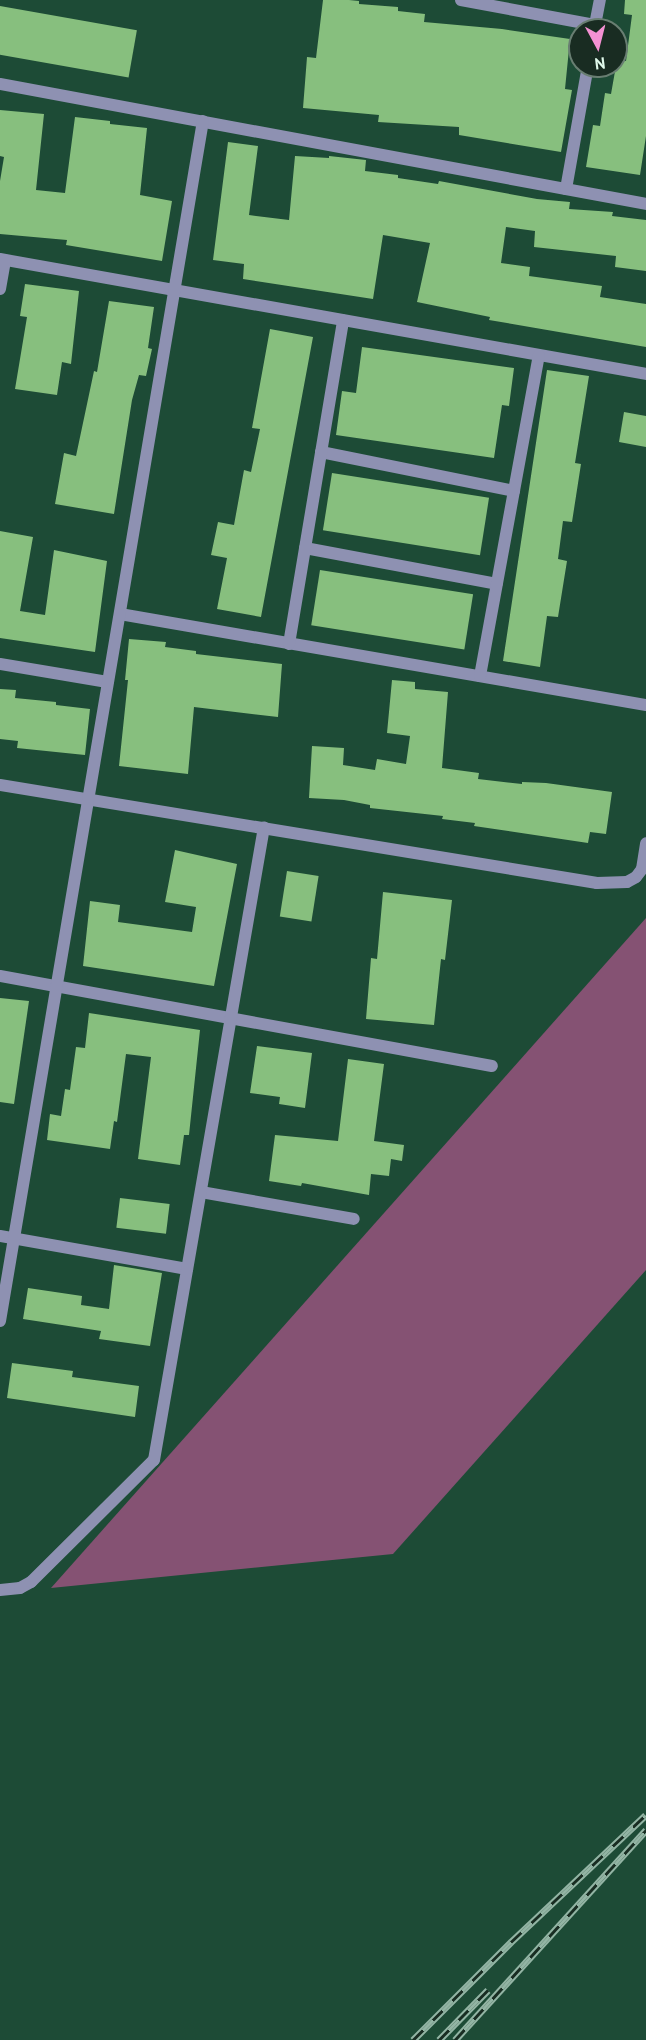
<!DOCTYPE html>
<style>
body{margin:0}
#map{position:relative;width:646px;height:2040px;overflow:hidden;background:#1d4b36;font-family:"PT Sans",sans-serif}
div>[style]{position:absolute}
.green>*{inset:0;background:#855273}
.building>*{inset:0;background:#87bf7e;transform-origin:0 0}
.street>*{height:12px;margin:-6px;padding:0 6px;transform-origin:6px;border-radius:6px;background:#8e91b2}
.rail>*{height:7px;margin-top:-3.5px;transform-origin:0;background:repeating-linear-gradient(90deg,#192c22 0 14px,#93b4a4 0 28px);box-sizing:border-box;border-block:2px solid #93b4a4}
span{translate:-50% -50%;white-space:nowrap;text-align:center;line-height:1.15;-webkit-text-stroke:6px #192c22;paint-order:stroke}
.north{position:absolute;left:568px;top:18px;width:60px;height:60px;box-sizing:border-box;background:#192c22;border:2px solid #697e72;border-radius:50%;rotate:173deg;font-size:16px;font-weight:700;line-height:24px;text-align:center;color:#e0f9eb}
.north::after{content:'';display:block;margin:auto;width:21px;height:27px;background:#f491d3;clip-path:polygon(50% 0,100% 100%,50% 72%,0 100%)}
</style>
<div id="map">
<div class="green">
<div style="clip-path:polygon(646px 918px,646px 1270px,393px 1554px,51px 1588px)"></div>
</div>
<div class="building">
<div style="clip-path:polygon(323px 0,349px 0,359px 1px,359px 4px,398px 7px,398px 11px,425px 14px,424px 22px,502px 29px,570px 39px,565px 89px,572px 90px,561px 152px,459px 135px,459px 127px,378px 122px,379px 115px,303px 108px,307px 57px,316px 58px)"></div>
<div style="clip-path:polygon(625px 0,646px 0,646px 136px,640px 175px,586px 167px,593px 125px,600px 126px,605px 93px,611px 94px,617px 60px,626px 61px,632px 15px,624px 14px)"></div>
<div style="left:0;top:6px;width:139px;height:48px;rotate:10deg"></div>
<div style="clip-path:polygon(0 110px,44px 114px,36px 190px,65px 193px,75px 117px,110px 121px,110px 124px,147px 128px,140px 195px,172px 201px,162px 261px,66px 245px,67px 240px,0 234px,0 181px,4px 157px,0 156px)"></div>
<div style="clip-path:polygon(228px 142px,258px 146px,249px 215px,289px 220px,295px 156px,329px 158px,329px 156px,366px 160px,365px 171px,398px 175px,398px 178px,438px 184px,439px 181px,537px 199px,570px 202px,569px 209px,613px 212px,612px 216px,646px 220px,646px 271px,615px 267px,616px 256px,534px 247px,535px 231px,506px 227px,501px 263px,530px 267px,529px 276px,602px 286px,600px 297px,646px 304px,646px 347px,489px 320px,490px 317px,417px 302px,430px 243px,383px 235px,373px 299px,243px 279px,244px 264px,213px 260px)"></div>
<div style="clip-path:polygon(25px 284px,79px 291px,71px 364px,62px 362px,57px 395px,15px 389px,27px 317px,20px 316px)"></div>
<div style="clip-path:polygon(109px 301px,154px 307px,148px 348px,152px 349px,146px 376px,139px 375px,132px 400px,114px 514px,55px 504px,64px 453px,76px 456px,94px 371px,97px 372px)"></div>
<div style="clip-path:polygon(270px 329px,313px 337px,261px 617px,217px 609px,227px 558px,211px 555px,218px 522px,234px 525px,244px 470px,251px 472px,260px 429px,252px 428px)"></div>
<div style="clip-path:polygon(362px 347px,514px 368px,509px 406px,502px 405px,494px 458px,336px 435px,342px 391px,356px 393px)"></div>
<div style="clip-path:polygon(547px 370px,589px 376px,575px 463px,581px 464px,572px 522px,563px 521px,558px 559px,567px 561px,558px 617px,547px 616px,540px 667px,503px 661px)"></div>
<div style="clip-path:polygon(624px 412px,646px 416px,646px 447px,619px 442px)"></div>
<div style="left:332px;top:473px;width:159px;height:58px;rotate:9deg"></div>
<div style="clip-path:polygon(0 531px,33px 537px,20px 611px,45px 615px,54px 550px,107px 561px,95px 652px,0 638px)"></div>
<div style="left:320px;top:570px;width:155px;height:56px;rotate:9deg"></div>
<div style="clip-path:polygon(129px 639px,166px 642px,165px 647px,196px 651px,196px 654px,282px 664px,278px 717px,194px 707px,188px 774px,119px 766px,128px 680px,125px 680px)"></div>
<div style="clip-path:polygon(392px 680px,415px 682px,415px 689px,448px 692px,442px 768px,479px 773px,478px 779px,522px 784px,522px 782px,546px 783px,612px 792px,606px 834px,590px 832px,588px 843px,474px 826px,475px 823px,442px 819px,443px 816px,370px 808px,370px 805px,344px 800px,309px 798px,312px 746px,344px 748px,343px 765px,375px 770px,377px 759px,406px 764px,410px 736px,387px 733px)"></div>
<div style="clip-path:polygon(0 689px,16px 690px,15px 698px,56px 702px,56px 705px,90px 709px,85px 755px,17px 748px,18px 741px,0 739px)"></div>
<div style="clip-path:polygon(175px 850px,237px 864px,214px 986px,83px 966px,90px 901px,120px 905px,118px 922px,192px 932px,196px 907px,165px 902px)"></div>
<div style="left:287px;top:871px;width:32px;height:46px;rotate:9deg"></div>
<div style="clip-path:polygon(383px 892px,452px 900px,445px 960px,441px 959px,434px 1025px,366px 1019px,371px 958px,377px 959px)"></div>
<div style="clip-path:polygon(0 998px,29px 1001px,14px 1104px,0 1102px)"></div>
<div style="clip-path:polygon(89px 1013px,200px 1030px,189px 1135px,184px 1135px,180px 1165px,138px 1159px,151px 1057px,126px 1054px,117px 1122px,114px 1121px,110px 1149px,47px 1140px,50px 1114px,61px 1116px,65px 1089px,70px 1090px,76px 1047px,85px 1048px)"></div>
<div style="clip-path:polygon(257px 1046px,312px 1053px,305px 1108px,279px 1104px,280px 1097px,250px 1093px)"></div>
<div style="clip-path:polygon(348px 1059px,384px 1064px,374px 1141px,404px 1145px,402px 1161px,391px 1159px,389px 1176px,371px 1174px,369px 1195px,302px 1183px,301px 1186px,269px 1181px,275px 1135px,338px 1141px)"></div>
<div style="left:120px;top:1198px;width:50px;height:30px;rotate:7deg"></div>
<div style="clip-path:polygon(114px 1265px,162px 1273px,150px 1346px,99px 1339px,101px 1331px,23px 1319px,28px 1288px,82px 1296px,81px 1305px,109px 1309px)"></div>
<div style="clip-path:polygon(12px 1363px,73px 1371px,72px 1377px,139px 1386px,135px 1417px,7px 1398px)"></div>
</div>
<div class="street">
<div style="left:461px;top:0;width:136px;rotate:10.6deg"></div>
<div style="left:594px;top:30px;width:31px;rotate:-79deg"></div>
<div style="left:0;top:84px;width:657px;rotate:10.52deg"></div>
<div style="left:566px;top:189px;width:125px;rotate:-79.9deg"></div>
<div style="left:0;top:259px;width:656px;rotate:10.09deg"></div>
<div style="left:0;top:289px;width:29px;rotate:-80deg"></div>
<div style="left:321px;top:452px;width:197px;rotate:11.4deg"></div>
<div style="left:305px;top:548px;width:195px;rotate:10.6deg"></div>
<div style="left:120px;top:614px;width:534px;rotate:9.82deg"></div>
<div style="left:289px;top:644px;width:328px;rotate:-80.5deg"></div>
<div style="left:0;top:664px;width:109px;rotate:9.5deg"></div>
<div style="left:480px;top:676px;width:326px;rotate:-79.6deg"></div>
<div style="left:0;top:785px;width:605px;rotate:9.32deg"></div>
<div style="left:597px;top:883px;width:30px;rotate:-2deg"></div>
<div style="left:627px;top:882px;width:10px;rotate:-29deg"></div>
<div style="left:636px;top:877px;width:10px;rotate:-53deg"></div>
<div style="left:642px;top:869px;width:26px;rotate:-81deg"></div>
<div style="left:0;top:976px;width:500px;rotate:10.37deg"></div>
<div style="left:201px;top:1192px;width:155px;rotate:10deg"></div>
<div style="left:0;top:1236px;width:190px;rotate:10deg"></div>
<div style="left:0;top:1321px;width:1217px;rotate:-80.4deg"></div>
<div style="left:0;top:1590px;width:20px;rotate:-6deg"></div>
<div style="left:20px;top:1588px;width:13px;rotate:-29deg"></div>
<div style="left:31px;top:1582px;width:173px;rotate:-44.8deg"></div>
<div style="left:154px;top:1460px;width:642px;rotate:-80.14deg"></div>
</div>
<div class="rail">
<div style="left:413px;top:2040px;width:139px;rotate:-45deg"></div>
<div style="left:511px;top:1942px;width:185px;rotate:-43.3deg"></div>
<div style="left:439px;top:2040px;width:70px;rotate:-45.6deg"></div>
<div style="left:455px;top:2040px;width:284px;rotate:-47.7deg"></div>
</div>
<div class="north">N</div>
</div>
